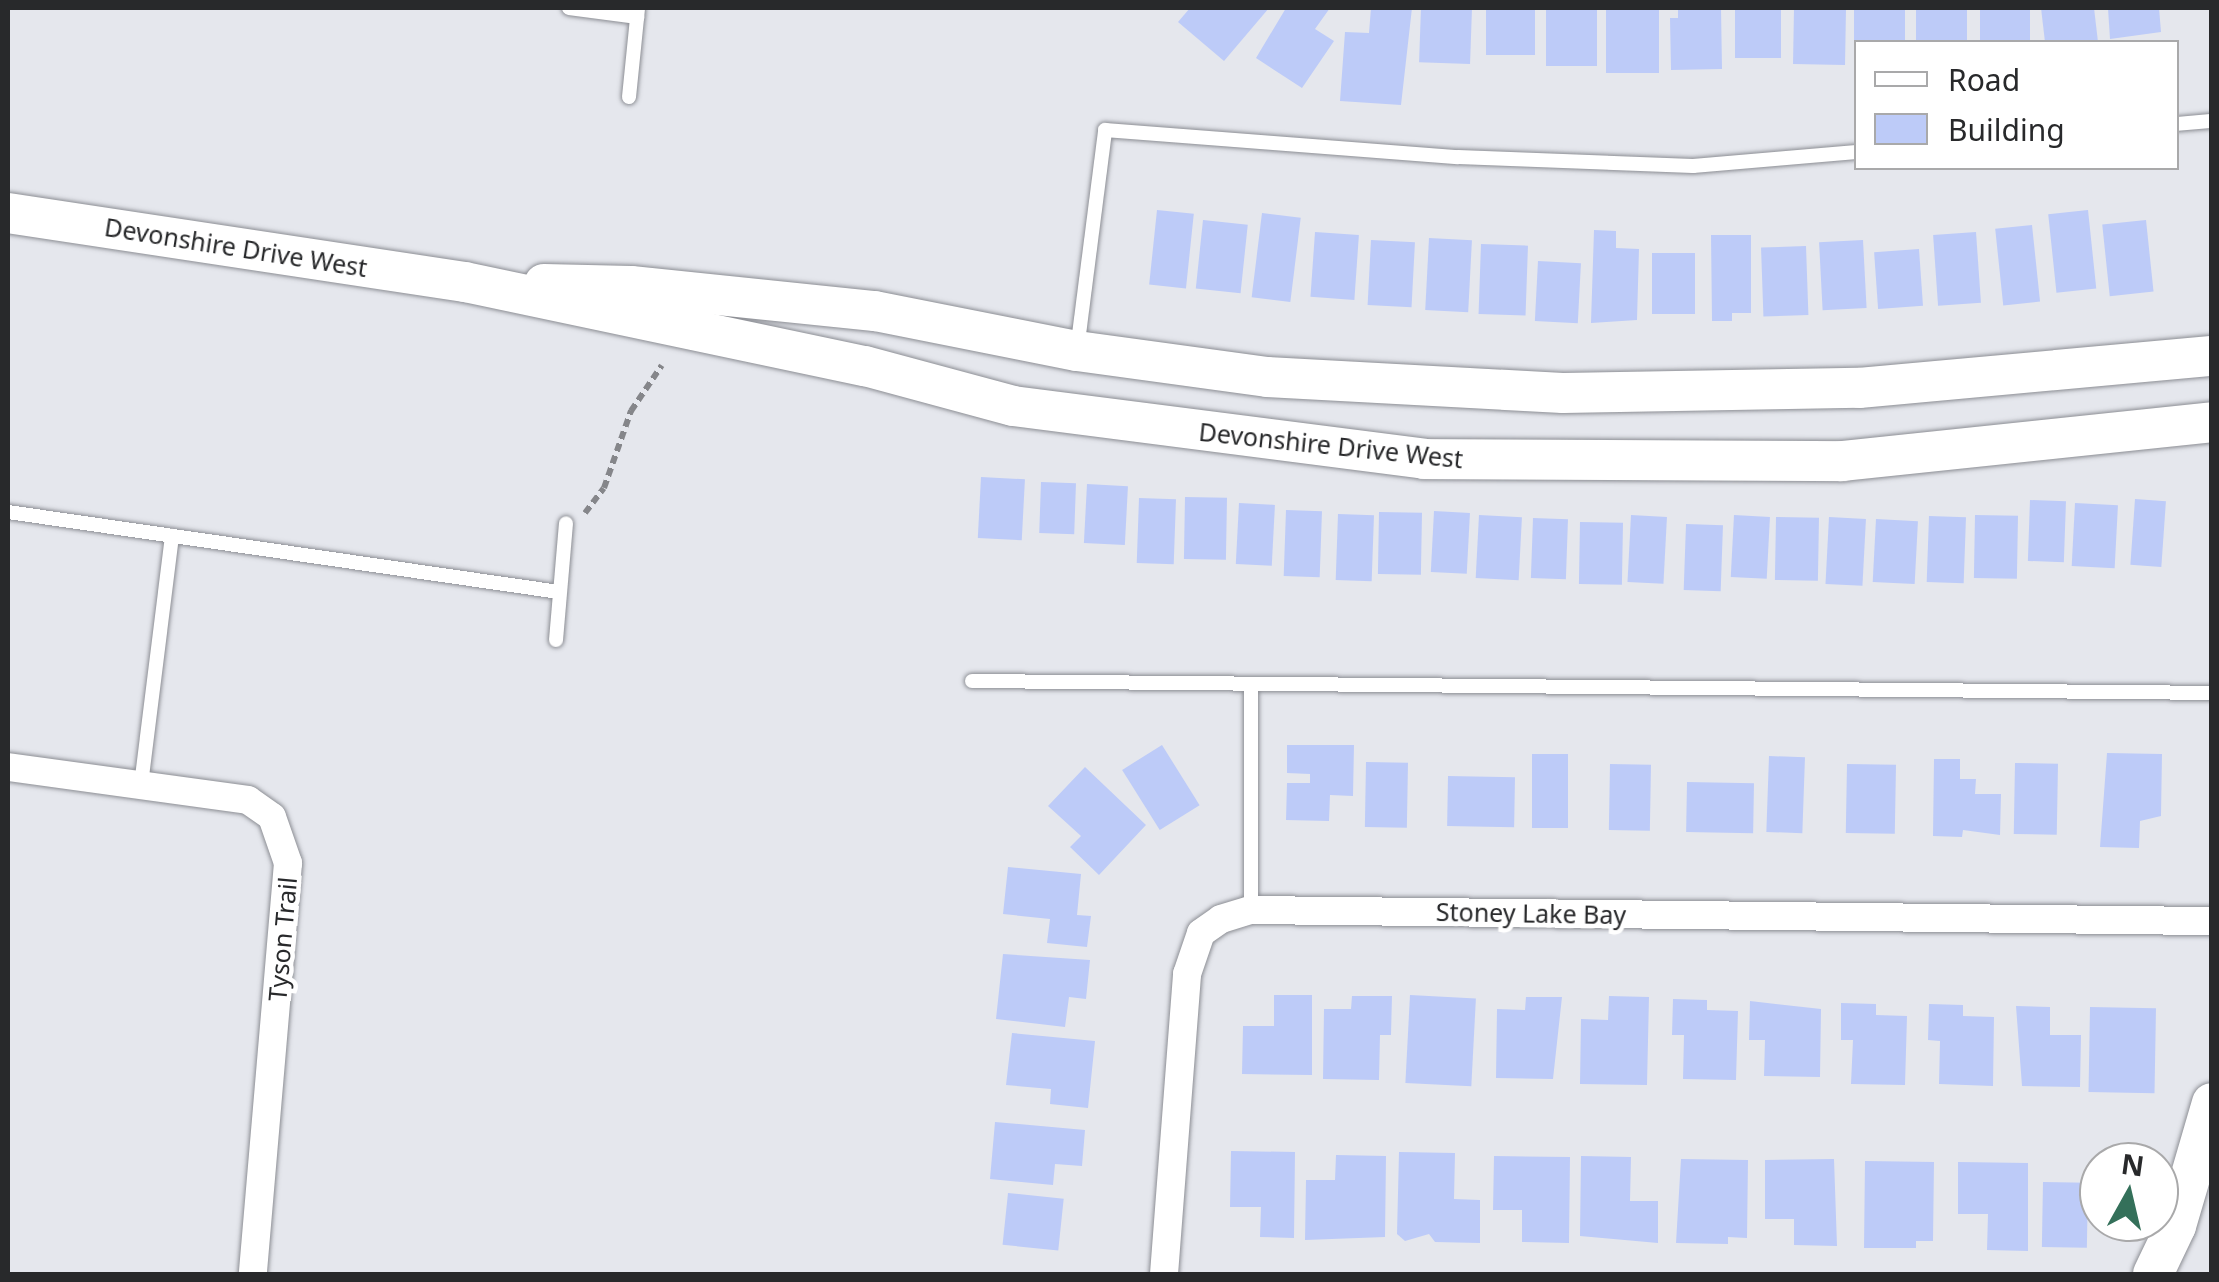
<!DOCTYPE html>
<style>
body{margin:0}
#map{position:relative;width:2219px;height:1282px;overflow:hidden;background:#e5e7ed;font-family:"Noto Sans",sans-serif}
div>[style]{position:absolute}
.building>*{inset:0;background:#bdcbf8;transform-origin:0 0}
.path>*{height:6px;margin-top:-3px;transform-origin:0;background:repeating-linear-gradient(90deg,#85868a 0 8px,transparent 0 13px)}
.roads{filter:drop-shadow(0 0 2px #8c8e94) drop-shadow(0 0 2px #8c8e94)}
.lane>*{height:14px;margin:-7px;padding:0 7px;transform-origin:7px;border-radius:7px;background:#fff}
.street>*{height:28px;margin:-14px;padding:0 14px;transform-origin:14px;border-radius:14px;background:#fff}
.secondary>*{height:40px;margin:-20px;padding:0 20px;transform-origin:20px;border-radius:20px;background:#fff}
span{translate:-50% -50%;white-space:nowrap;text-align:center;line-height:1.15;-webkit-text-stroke:9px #fff;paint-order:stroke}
.street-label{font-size:25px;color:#28292b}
.frame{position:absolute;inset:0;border:10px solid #28292b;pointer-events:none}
.legend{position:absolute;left:1854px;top:40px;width:325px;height:130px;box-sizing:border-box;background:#fff;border:2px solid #a9a9aa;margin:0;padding:12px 18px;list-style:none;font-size:30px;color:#28292b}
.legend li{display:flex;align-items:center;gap:20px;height:50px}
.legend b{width:50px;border:2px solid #a9a9aa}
.north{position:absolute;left:2079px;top:1142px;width:100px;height:100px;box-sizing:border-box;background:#fff;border:2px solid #a9a9aa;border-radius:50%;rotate:8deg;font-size:28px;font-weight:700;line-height:40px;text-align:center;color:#28292b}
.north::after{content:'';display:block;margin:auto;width:35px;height:45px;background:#34705a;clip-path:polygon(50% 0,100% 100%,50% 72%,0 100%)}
</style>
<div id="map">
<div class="building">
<div style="clip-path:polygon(1190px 8px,1269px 8px,1224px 61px,1178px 22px)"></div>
<div style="clip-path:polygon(1286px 8px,1330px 8px,1315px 29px,1334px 41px,1302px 88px,1256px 58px)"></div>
<div style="clip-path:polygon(1371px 8px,1412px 8px,1401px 105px,1340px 101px,1345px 32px,1369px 33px)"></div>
<div style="left:1472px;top:8px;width:56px;height:51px;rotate:92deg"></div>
<div style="left:1486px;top:8px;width:49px;height:47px"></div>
<div style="left:1546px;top:8px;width:51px;height:58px"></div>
<div style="left:1606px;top:8px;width:53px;height:65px"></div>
<div style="clip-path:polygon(1678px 8px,1721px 8px,1722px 69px,1671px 70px,1670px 18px,1678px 18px)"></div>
<div style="left:1735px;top:8px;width:46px;height:50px"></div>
<div style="left:1794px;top:8px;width:52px;height:56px;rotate:1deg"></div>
<div style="left:1854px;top:8px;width:51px;height:34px"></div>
<div style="left:1916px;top:8px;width:51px;height:34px"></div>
<div style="left:1980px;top:8px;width:50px;height:34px"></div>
<div style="clip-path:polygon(2041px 8px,2094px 8px,2098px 42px,2045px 42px)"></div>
<div style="clip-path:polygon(2108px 8px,2159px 8px,2161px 32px,2110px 39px)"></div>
<div style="left:1157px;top:210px;width:37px;height:75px;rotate:6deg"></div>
<div style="left:2088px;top:210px;width:79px;height:40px;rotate:84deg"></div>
<div style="left:1262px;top:213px;width:39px;height:85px;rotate:7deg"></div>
<div style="left:1203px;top:220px;width:45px;height:69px;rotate:6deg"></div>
<div style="left:2146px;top:220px;width:72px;height:44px;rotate:84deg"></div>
<div style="left:2032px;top:225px;width:77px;height:37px;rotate:84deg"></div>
<div style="clip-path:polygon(1594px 230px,1616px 231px,1616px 248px,1639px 249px,1637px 320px,1591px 323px)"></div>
<div style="left:1315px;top:232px;width:44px;height:65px;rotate:4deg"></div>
<div style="left:1976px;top:232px;width:71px;height:43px;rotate:86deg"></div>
<div style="clip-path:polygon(1711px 235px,1751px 235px,1751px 313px,1732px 313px,1732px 321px,1712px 321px)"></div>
<div style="left:1429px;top:238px;width:43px;height:72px;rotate:3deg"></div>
<div style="left:1371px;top:240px;width:44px;height:65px;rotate:3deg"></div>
<div style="left:1863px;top:240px;width:68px;height:44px;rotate:87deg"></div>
<div style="left:1481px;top:244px;width:47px;height:70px;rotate:2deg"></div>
<div style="left:1806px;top:246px;width:69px;height:45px;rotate:88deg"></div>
<div style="left:1919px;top:249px;width:57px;height:45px;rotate:86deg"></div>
<div style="left:1652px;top:253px;width:43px;height:61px"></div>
<div style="left:1538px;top:261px;width:43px;height:60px;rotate:3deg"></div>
<div style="left:981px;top:477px;width:44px;height:61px;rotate:3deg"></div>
<div style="left:1041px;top:482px;width:35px;height:51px;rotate:2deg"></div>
<div style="left:1087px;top:484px;width:41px;height:59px;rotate:3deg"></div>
<div style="left:1185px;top:497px;width:42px;height:62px;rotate:1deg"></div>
<div style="left:1139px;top:498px;width:37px;height:65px;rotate:2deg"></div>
<div style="left:2135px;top:499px;width:31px;height:66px;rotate:4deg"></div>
<div style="left:2030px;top:500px;width:36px;height:61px;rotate:2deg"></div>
<div style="left:1239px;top:503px;width:36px;height:61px;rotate:3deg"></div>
<div style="left:2075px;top:503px;width:43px;height:63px;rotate:3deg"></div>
<div style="left:1286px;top:510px;width:36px;height:66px;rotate:2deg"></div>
<div style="left:1434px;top:511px;width:36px;height:61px;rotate:3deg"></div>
<div style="left:1379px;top:512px;width:43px;height:62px;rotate:1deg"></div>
<div style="left:1338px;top:514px;width:36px;height:66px;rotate:2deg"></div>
<div style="left:1479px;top:515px;width:43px;height:63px;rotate:3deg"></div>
<div style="left:1631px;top:515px;width:36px;height:67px;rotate:3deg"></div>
<div style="left:1734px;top:515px;width:36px;height:62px;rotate:3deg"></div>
<div style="left:1975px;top:515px;width:43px;height:63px;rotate:1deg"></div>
<div style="left:1929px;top:516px;width:37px;height:66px;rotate:2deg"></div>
<div style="left:1776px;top:517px;width:43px;height:63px;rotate:1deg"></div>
<div style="left:1829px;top:517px;width:37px;height:67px;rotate:3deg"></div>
<div style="left:1533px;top:518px;width:35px;height:60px;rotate:2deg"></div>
<div style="left:1876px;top:519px;width:42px;height:63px;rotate:3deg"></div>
<div style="left:1580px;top:522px;width:43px;height:62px;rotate:1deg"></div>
<div style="left:1686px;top:524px;width:37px;height:66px;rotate:2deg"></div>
<div style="left:1162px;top:745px;width:71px;height:47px;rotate:58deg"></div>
<div style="clip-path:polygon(1287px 745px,1354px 745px,1353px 796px,1330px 795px,1329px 821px,1286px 820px,1287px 783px,1310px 783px,1310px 774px,1287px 773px)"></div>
<div style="clip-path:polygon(2107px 753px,2162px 754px,2161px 816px,2140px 821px,2139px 848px,2100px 847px)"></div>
<div style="left:1532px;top:754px;width:36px;height:74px"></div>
<div style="left:1769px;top:756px;width:36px;height:76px;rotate:2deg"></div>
<div style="clip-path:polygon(1934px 759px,1960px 759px,1960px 779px,1976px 779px,1975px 794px,2001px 794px,2000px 835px,1963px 830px,1962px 837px,1933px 836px)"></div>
<div style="left:1366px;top:762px;width:42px;height:65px;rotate:1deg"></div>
<div style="left:2015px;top:763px;width:43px;height:71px;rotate:1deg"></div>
<div style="left:1610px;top:764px;width:41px;height:66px;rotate:1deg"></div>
<div style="left:1847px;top:764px;width:49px;height:69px;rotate:1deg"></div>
<div style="clip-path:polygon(1085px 767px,1146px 825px,1099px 875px,1070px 847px,1081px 836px,1048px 806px)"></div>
<div style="left:1448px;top:776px;width:67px;height:50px;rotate:1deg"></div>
<div style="left:1687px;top:782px;width:67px;height:50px;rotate:1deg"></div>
<div style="clip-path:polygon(1008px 867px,1081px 874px,1077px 915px,1091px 916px,1087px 947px,1047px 943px,1050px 919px,1003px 914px)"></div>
<div style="clip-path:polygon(1003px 954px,1090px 960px,1086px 999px,1069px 997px,1065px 1027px,996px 1019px)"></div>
<div style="clip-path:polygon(1274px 995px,1312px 995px,1312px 1075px,1242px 1074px,1243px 1026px,1274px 1026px)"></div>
<div style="left:1410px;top:995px;width:66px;height:88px;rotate:3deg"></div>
<div style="clip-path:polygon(1352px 996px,1392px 996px,1391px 1035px,1380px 1035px,1379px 1080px,1323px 1079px,1324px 1009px,1351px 1009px)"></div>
<div style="clip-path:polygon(1609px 996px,1649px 997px,1647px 1085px,1580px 1084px,1581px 1019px,1608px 1020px)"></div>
<div style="clip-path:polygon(1526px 997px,1562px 997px,1553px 1079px,1496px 1078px,1497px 1009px,1525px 1010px)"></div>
<div style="clip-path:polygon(1673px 999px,1707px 1000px,1707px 1010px,1738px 1011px,1736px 1080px,1683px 1079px,1684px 1035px,1672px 1035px)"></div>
<div style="clip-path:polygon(1750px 1001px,1821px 1009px,1820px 1077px,1764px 1076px,1765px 1040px,1749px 1040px)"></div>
<div style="clip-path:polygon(1841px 1003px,1876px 1004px,1876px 1015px,1907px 1016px,1905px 1085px,1851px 1084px,1853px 1040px,1841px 1040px)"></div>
<div style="clip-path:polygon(1929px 1004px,1963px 1005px,1963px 1016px,1994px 1017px,1993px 1086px,1939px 1084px,1940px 1041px,1928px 1040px)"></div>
<div style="clip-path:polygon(2016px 1006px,2050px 1007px,2050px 1035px,2081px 1035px,2080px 1087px,2022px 1086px)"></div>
<div style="left:2090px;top:1007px;width:66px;height:85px;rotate:1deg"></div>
<div style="clip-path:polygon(1012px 1033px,1095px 1041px,1088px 1108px,1050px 1104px,1051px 1089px,1006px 1085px)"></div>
<div style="clip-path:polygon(995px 1122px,1085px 1130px,1082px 1166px,1055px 1164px,1053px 1185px,990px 1179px)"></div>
<div style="clip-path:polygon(1231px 1151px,1295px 1152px,1294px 1238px,1260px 1237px,1261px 1207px,1230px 1207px)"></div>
<div style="clip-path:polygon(1399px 1152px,1455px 1153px,1454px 1199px,1480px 1200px,1480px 1243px,1435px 1242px,1429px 1234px,1405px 1241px,1397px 1234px)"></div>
<div style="clip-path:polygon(1336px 1155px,1386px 1156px,1385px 1237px,1305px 1240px,1306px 1180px,1335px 1180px)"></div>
<div style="clip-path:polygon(1494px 1156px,1570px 1157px,1569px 1243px,1522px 1242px,1522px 1210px,1493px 1210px)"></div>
<div style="clip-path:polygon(1581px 1156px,1631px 1157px,1630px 1201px,1658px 1201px,1658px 1243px,1580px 1236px)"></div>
<div style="clip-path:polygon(1681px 1159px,1748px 1160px,1747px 1238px,1728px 1237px,1728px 1244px,1676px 1243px)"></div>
<div style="clip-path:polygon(1834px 1159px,1837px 1246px,1794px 1245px,1794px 1219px,1765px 1219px,1765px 1160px)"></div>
<div style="clip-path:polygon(1865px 1161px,1934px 1162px,1933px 1241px,1916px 1241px,1916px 1248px,1864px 1248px)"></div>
<div style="clip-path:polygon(1958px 1162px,2028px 1163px,2028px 1251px,1987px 1250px,1988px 1214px,1958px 1214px)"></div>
<div style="left:2043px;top:1182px;width:45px;height:65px;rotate:1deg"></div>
<div style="left:1008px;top:1193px;width:56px;height:52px;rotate:6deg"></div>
</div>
<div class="path">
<div style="left:585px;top:513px;width:31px;rotate:-53deg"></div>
<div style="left:604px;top:488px;width:82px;rotate:-70.7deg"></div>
<div style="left:631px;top:411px;width:55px;rotate:-56deg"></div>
</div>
<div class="roads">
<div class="lane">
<div style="left:569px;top:8px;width:69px;rotate:7.5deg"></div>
<div style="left:629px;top:97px;width:89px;rotate:-84.2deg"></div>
<div style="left:2176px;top:124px;width:36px;rotate:-5deg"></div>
<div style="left:1077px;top:350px;width:222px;rotate:-82.7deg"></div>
<div style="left:1105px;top:130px;width:354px;rotate:4.4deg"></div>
<div style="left:1458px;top:157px;width:235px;rotate:2.2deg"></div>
<div style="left:1693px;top:166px;width:164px;rotate:-4.9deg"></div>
<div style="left:8px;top:512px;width:557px;rotate:8.26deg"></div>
<div style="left:556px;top:640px;width:117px;rotate:-85.1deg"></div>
<div style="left:972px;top:681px;width:1240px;rotate:0.55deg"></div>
<div style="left:1251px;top:688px;width:222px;rotate:90deg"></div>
<div style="left:141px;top:785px;width:251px;rotate:-82.9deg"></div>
</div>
<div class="street">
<div style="left:8px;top:767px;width:242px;rotate:7.8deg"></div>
<div style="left:248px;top:800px;width:29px;rotate:35deg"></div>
<div style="left:272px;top:817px;width:49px;rotate:70.8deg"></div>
<div style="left:288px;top:863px;width:412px;rotate:94.9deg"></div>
<div style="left:1164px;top:1274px;width:301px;rotate:-85.6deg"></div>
<div style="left:1187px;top:974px;width:43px;rotate:-71.1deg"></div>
<div style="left:1201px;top:933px;width:24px;rotate:-35deg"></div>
<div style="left:1221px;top:919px;width:31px;rotate:-17deg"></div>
<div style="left:1251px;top:910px;width:961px;rotate:0.66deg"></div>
</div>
<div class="secondary">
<div style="left:8px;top:213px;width:462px;rotate:8.6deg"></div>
<div style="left:465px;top:282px;width:409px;rotate:11.9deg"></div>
<div style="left:865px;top:366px;width:153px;rotate:15.1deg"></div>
<div style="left:1013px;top:406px;width:414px;rotate:7.3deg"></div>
<div style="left:1424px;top:459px;width:418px;rotate:0.3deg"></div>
<div style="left:1842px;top:461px;width:372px;rotate:-6deg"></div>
<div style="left:544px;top:284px;width:87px;rotate:1.3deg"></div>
<div style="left:631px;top:286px;width:245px;rotate:5.9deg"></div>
<div style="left:875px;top:311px;width:206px;rotate:11.2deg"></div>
<div style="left:1077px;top:351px;width:192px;rotate:7.8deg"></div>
<div style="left:1267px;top:377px;width:296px;rotate:3.1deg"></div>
<div style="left:1563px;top:393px;width:296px;rotate:-1deg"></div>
<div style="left:1859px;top:388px;width:354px;rotate:-5.2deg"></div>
<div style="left:2153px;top:1274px;width:53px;rotate:-64.4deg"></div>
<div style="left:2176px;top:1226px;width:128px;rotate:-73.7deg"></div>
</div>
</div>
<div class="street-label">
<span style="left:236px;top:247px;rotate:9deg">Devonshire Drive West</span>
<span style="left:1331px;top:445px;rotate:6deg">Devonshire Drive West</span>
<span style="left:1531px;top:913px;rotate:1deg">Stoney Lake Bay</span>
<span style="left:282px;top:939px;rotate:-85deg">Tyson Trail</span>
</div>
<div class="frame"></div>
<ul class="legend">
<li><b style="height:12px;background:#fff"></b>Road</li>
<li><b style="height:28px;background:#bdcbf8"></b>Building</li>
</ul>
<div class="north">N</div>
</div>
